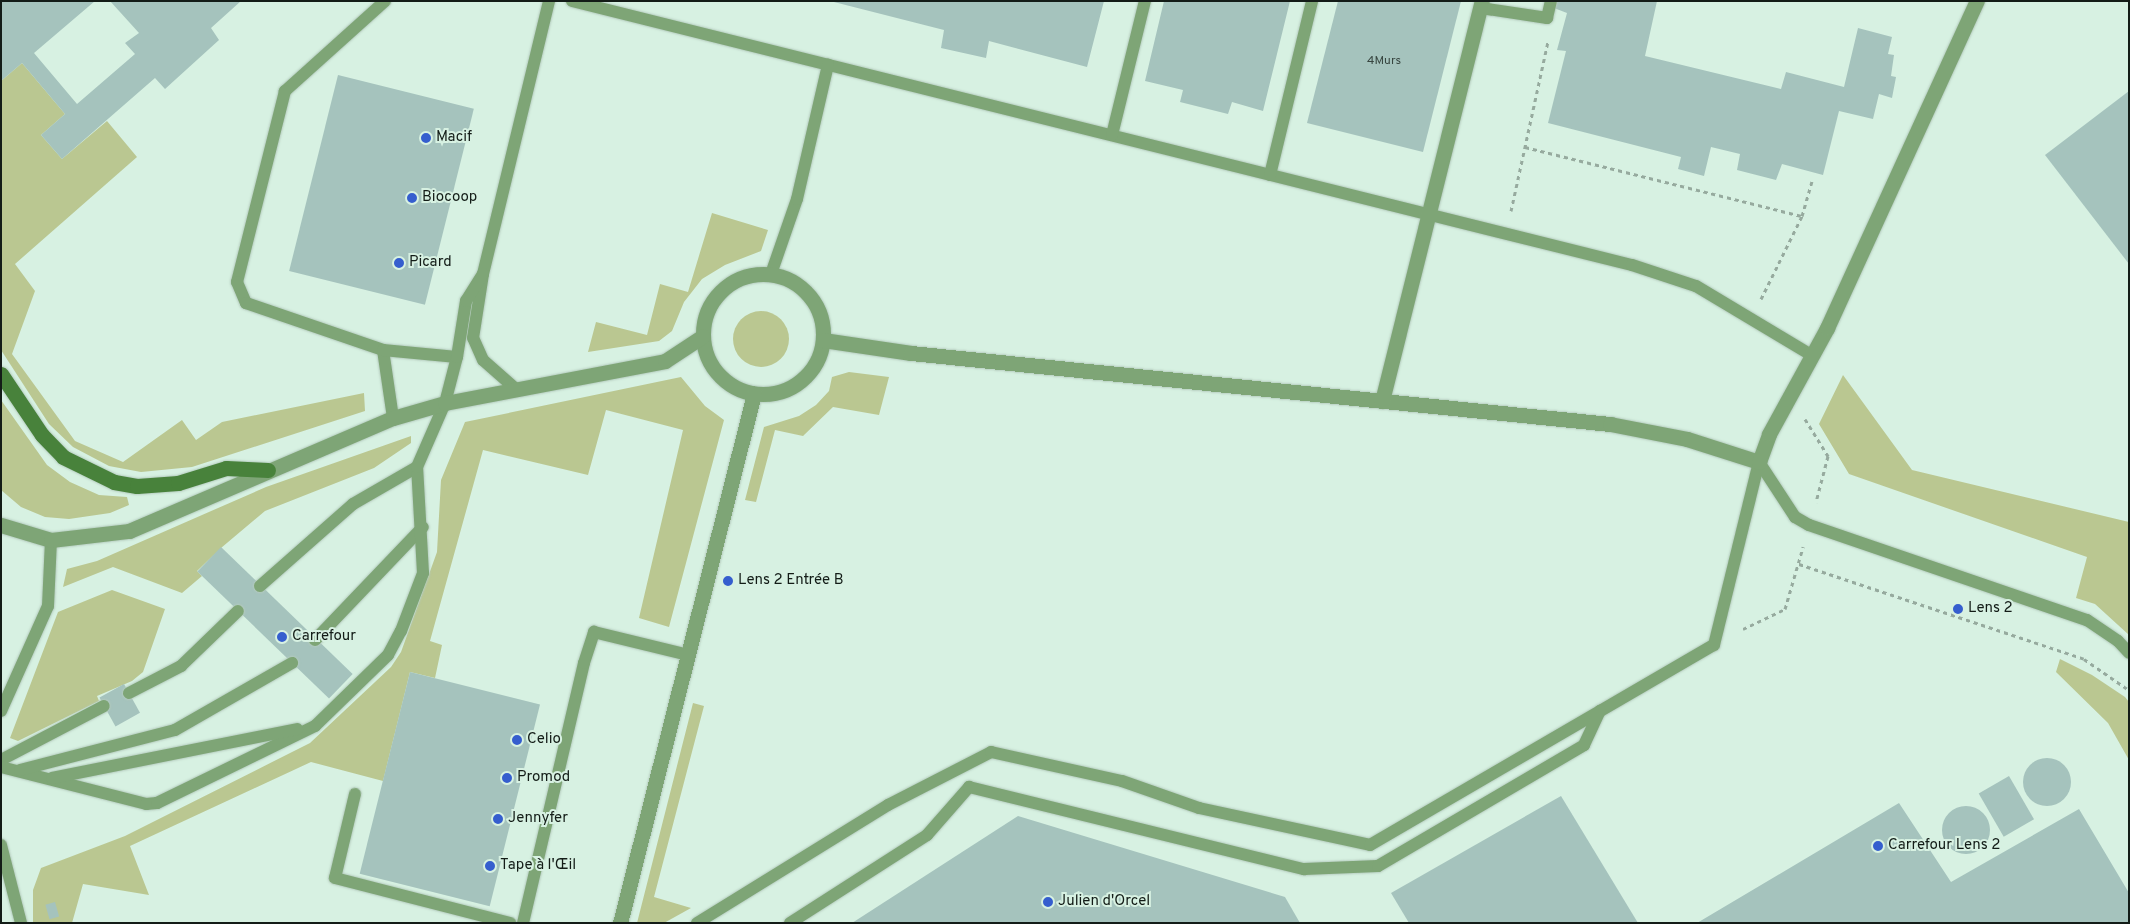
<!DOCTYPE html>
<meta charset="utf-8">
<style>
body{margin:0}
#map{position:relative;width:2130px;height:924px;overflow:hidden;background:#d7f1e2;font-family:Overpass,sans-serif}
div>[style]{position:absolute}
.green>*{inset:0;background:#bac791}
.round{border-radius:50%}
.building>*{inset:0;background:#a5c3bd;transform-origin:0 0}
.path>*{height:3px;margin-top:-1.5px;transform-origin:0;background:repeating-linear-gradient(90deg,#96aa9e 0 4px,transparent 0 8px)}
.roads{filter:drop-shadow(0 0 1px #b4cbbd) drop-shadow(0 0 1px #b4cbbd)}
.lane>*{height:12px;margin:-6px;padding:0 6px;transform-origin:6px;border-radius:6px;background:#7ea576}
.street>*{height:15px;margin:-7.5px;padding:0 7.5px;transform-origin:7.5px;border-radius:7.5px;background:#7ea576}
.street>.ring{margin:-7.5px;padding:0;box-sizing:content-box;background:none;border:15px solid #7ea576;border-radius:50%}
.secondary>*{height:15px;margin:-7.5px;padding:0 7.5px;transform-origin:7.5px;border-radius:7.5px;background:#48823b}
.dots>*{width:14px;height:14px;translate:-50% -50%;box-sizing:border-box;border:2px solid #d7f1e2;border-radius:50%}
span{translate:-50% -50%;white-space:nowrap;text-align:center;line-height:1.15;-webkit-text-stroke:4px #d7f1e2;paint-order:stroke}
.number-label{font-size:12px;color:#384640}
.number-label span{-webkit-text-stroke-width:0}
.poi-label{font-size:15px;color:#131c17}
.left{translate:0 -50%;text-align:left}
.frame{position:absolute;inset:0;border:2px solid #131c17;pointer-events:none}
</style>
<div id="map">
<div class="green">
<div style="clip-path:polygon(22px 63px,65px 114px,41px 135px,62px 159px,107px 121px,137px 157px,15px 264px,35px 291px,12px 354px,75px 441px,123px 462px,182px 420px,196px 440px,222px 422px,364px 393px,365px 411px,192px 467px,141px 472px,109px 466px,73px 447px,49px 424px,1px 350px,1px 81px)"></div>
<div style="clip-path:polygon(712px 213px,768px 230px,761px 251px,725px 265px,702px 279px,684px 302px,672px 331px,659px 341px,588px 352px,596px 322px,647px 335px,660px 284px,688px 292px)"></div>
<div class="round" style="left:733px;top:311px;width:56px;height:56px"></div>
<div style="clip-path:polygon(849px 372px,889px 377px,879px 415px,833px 407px,803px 436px,775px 430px,756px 502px,745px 500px,764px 427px,799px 416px,816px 405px,829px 391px,832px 377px)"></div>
<div style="clip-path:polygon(1843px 375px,1912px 470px,2129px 522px,2129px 635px,2095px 604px,2076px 598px,2087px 557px,1849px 474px,1819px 424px)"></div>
<div style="clip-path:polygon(681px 377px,705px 406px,724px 420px,669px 627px,639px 618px,683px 430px,606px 410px,588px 475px,483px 450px,430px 641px,442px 645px,435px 678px,410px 672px,383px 781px,311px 762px,130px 846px,149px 895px,83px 884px,72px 923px,33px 923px,33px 890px,41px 868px,125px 836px,310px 743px,391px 667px,401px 652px,437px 552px,441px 480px,465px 422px)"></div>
<div style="clip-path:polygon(1px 400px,47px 465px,70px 482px,99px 495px,127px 497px,129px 505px,110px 513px,69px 519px,45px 517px,21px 507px,1px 490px)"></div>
<div style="clip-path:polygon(411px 436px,411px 443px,374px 468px,265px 511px,221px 548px,197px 571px,202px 576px,182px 593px,113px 567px,63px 587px,67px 569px,97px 561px,266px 487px)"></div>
<div style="clip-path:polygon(112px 590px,165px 609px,143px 672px,132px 681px,97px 696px,99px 701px,18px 741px,10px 738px,58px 612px)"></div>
<div style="clip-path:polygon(2060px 659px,2092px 675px,2125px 697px,2129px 702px,2129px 760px,2108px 723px,2056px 672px)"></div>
<div style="clip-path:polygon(693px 703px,704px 706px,654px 897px,691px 908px,664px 923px,637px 923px)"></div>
</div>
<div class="building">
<div style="clip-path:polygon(1px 1px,95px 1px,34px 53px,77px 104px,135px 54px,125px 43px,139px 33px,110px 1px,241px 1px,211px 28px,219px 40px,165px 89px,155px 78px,62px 159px,41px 135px,65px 114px,22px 63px,1px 81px)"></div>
<div style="clip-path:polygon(830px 1px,1104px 1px,1087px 67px,989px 41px,986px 58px,941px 48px,944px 30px)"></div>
<div style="clip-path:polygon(1164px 1px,1290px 1px,1263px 111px,1232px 102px,1228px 114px,1180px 102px,1183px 90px,1145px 81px)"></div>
<div style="clip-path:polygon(1338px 1px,1461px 1px,1423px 152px,1307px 123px)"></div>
<div style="clip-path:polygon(1556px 1px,1657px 1px,1645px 56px,1781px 89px,1786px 72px,1844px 87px,1858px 28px,1892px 37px,1888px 54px,1894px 55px,1891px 76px,1896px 77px,1892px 98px,1879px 94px,1873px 119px,1839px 111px,1823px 175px,1782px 164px,1776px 180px,1737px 170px,1740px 154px,1711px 147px,1704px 176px,1678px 169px,1681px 157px,1548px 123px,1566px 51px,1557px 50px,1567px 13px,1554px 8px)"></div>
<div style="left:338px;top:75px;width:140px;height:202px;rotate:14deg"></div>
<div style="clip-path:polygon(2129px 91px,2129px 264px,2045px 155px)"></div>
<div style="left:221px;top:547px;width:183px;height:34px;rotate:44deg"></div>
<div style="left:410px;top:672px;width:134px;height:208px;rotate:14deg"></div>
<div style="left:124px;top:684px;width:33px;height:28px;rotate:61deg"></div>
<div class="round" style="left:2023px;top:758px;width:48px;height:48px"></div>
<div style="left:2009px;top:776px;width:50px;height:35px;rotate:60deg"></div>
<div style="clip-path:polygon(1561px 796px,1638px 923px,1409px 923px,1391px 893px)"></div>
<div style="clip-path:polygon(1899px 803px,1951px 882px,2079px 809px,2129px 893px,2129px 923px,1697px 923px)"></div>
<div class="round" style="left:1942px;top:806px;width:48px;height:48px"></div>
<div style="clip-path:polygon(1018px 816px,1285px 897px,1300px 923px,852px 923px)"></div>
<div style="left:55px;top:902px;width:15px;height:10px;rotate:74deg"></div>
</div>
<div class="path">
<div style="left:1525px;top:147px;width:285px;rotate:14deg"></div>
<div style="left:1511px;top:211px;width:174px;rotate:-77.7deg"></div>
<div style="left:1761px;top:299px;width:93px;rotate:-63.7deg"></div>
<div style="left:1802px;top:216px;width:36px;rotate:-74deg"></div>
<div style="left:1805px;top:419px;width:44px;rotate:58.1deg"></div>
<div style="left:1828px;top:456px;width:48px;rotate:104.6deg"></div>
<div style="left:1799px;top:564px;width:300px;rotate:18.4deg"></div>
<div style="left:2084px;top:659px;width:55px;rotate:34.6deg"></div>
<div style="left:1743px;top:629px;width:47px;rotate:-25.5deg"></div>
<div style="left:1785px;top:609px;width:65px;rotate:-73.8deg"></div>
</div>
<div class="roads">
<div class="lane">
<div style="left:385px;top:1px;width:135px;rotate:138deg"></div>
<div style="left:285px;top:91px;width:197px;rotate:104.1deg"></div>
<div style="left:237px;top:282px;width:23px;rotate:67deg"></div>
<div style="left:246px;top:303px;width:145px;rotate:18.9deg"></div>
<div style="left:383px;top:350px;width:69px;rotate:81.6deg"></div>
<div style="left:572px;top:1px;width:1092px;rotate:13.99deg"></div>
<div style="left:1632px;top:265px;width:67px;rotate:18.2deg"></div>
<div style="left:1696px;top:286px;width:136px;rotate:30.9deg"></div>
<div style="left:1481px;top:8px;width:67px;rotate:8.6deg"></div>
<div style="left:1547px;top:18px;width:17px;rotate:-77deg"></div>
<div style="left:1112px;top:135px;width:138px;rotate:-76.2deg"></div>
<div style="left:1270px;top:175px;width:179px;rotate:-76.4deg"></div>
<div style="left:771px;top:274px;width:79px;rotate:-70.9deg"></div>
<div style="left:797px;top:199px;width:138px;rotate:-77deg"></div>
<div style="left:383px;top:350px;width:74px;rotate:5.4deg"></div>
<div style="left:517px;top:390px;width:45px;rotate:-138.6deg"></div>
<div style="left:483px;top:360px;width:24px;rotate:-114deg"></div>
<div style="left:473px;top:338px;width:65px;rotate:-81.1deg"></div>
<div style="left:483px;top:274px;width:281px;rotate:-76.4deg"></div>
<div style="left:1759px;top:462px;width:66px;rotate:56.8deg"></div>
<div style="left:1795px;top:517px;width:16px;rotate:30deg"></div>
<div style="left:1809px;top:525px;width:294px;rotate:18.9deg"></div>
<div style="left:2087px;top:620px;width:37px;rotate:34deg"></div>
<div style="left:2118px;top:641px;width:16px;rotate:47deg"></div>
<div style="left:260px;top:586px;width:124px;rotate:-41.4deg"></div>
<div style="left:353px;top:504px;width:74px;rotate:-30deg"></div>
<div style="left:315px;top:640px;width:156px;rotate:-46.3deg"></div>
<div style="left:129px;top:693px;width:59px;rotate:-27.4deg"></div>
<div style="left:181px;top:666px;width:79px;rotate:-44deg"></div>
<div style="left:1px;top:711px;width:115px;rotate:-65.9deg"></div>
<div style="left:48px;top:606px;width:66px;rotate:-87.4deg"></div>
<div style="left:1px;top:760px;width:116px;rotate:-27.7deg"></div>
<div style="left:1px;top:767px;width:150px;rotate:14.3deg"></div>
<div style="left:146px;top:804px;width:11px;rotate:-5deg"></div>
<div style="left:157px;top:803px;width:176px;rotate:-26deg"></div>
<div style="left:315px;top:726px;width:102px;rotate:-44.2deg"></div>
<div style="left:388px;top:655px;width:27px;rotate:-62deg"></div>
<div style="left:401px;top:631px;width:62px;rotate:-69.2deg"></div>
<div style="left:423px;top:573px;width:106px;rotate:-93.2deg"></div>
<div style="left:417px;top:467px;width:70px;rotate:-66.4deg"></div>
<div style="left:445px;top:403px;width:48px;rotate:-75.4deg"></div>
<div style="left:457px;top:357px;width:57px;rotate:-80.9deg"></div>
<div style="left:466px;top:301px;width:32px;rotate:-58deg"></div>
<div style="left:20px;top:770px;width:160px;rotate:-14.5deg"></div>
<div style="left:175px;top:730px;width:135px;rotate:-29.8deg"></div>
<div style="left:52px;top:778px;width:250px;rotate:-11.3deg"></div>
<div style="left:355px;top:794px;width:86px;rotate:103.4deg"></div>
<div style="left:335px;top:878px;width:181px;rotate:14.4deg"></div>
<div style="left:1px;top:845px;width:81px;rotate:75.6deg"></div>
<div style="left:523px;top:923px;width:267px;rotate:-76.8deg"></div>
<div style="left:584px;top:663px;width:33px;rotate:-72deg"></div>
<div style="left:594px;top:632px;width:97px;rotate:13.7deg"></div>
<div style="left:697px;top:923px;width:225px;rotate:-31.7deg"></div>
<div style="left:888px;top:805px;width:116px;rotate:-27.2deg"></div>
<div style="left:991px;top:752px;width:134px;rotate:12.5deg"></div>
<div style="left:1122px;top:781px;width:82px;rotate:19.3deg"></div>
<div style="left:1199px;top:808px;width:175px;rotate:12.2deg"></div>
<div style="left:1370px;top:845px;width:398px;rotate:-30.2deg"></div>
<div style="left:1714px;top:645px;width:188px;rotate:-76.2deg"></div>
<div style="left:790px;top:923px;width:163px;rotate:-32.7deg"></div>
<div style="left:927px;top:835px;width:64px;rotate:-48.8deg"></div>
<div style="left:969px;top:787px;width:345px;rotate:13.8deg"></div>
<div style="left:1304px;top:869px;width:74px;rotate:-2.3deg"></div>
<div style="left:1378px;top:866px;width:239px;rotate:-30.4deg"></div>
<div style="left:1584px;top:745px;width:38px;rotate:-65deg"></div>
</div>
<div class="street">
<div class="ring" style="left:703px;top:274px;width:105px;height:105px"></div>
<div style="left:823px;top:340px;width:89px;rotate:8.4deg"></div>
<div style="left:911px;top:353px;width:703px;rotate:5.8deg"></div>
<div style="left:1610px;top:424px;width:78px;rotate:11deg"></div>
<div style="left:1687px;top:439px;width:76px;rotate:17.7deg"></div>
<div style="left:1759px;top:462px;width:30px;rotate:-70deg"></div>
<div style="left:1769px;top:434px;width:121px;rotate:-61.3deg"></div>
<div style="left:1827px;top:328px;width:360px;rotate:-65.4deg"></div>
<div style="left:1382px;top:401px;width:412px;rotate:-76deg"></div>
<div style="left:1px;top:525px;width:52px;rotate:16.7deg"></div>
<div style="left:51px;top:540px;width:79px;rotate:-6.6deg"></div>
<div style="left:129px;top:531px;width:287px;rotate:-23.2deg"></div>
<div style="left:393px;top:418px;width:54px;rotate:-16.1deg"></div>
<div style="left:445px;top:403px;width:224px;rotate:-10.8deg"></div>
<div style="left:665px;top:361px;width:45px;rotate:-33.3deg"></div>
<div style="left:620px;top:923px;width:546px;rotate:-75.79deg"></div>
</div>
<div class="secondary">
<div style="left:1px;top:374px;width:73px;rotate:56.1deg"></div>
<div style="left:42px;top:435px;width:30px;rotate:46deg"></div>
<div style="left:63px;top:457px;width:57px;rotate:26.1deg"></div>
<div style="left:114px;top:482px;width:23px;rotate:10deg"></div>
<div style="left:137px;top:486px;width:41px;rotate:-4.2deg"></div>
<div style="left:178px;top:483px;width:50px;rotate:-17.4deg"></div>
<div style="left:226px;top:468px;width:42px;rotate:2.7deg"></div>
</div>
</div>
<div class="dots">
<div style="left:426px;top:138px;background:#355ece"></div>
<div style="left:412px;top:198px;background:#355ece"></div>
<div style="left:399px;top:263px;background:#355ece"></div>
<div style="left:728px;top:581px;background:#355ece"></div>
<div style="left:1958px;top:609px;background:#355ece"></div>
<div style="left:282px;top:637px;background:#355ece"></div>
<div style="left:517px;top:740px;background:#355ece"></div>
<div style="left:507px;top:778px;background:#355ece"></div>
<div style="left:498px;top:819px;background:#355ece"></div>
<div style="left:1878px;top:846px;background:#355ece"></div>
<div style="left:490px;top:866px;background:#355ece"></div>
<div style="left:1048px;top:902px;background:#355ece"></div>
</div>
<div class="number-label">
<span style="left:1384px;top:62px">4Murs</span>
</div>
<div class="poi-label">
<span class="left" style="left:436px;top:138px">Macif</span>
<span class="left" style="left:422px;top:198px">Biocoop</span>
<span class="left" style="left:409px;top:263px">Picard</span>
<span class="left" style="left:738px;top:581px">Lens 2 Entrée B</span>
<span class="left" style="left:1968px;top:609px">Lens 2</span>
<span class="left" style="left:292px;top:637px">Carrefour</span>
<span class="left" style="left:527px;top:740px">Celio</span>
<span class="left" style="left:517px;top:778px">Promod</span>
<span class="left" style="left:508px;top:819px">Jennyfer</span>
<span class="left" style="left:1888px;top:846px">Carrefour Lens 2</span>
<span class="left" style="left:500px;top:866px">Tape à l'Œil</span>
<span class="left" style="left:1058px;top:902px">Julien d'Orcel</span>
</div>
<div class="frame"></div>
</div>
